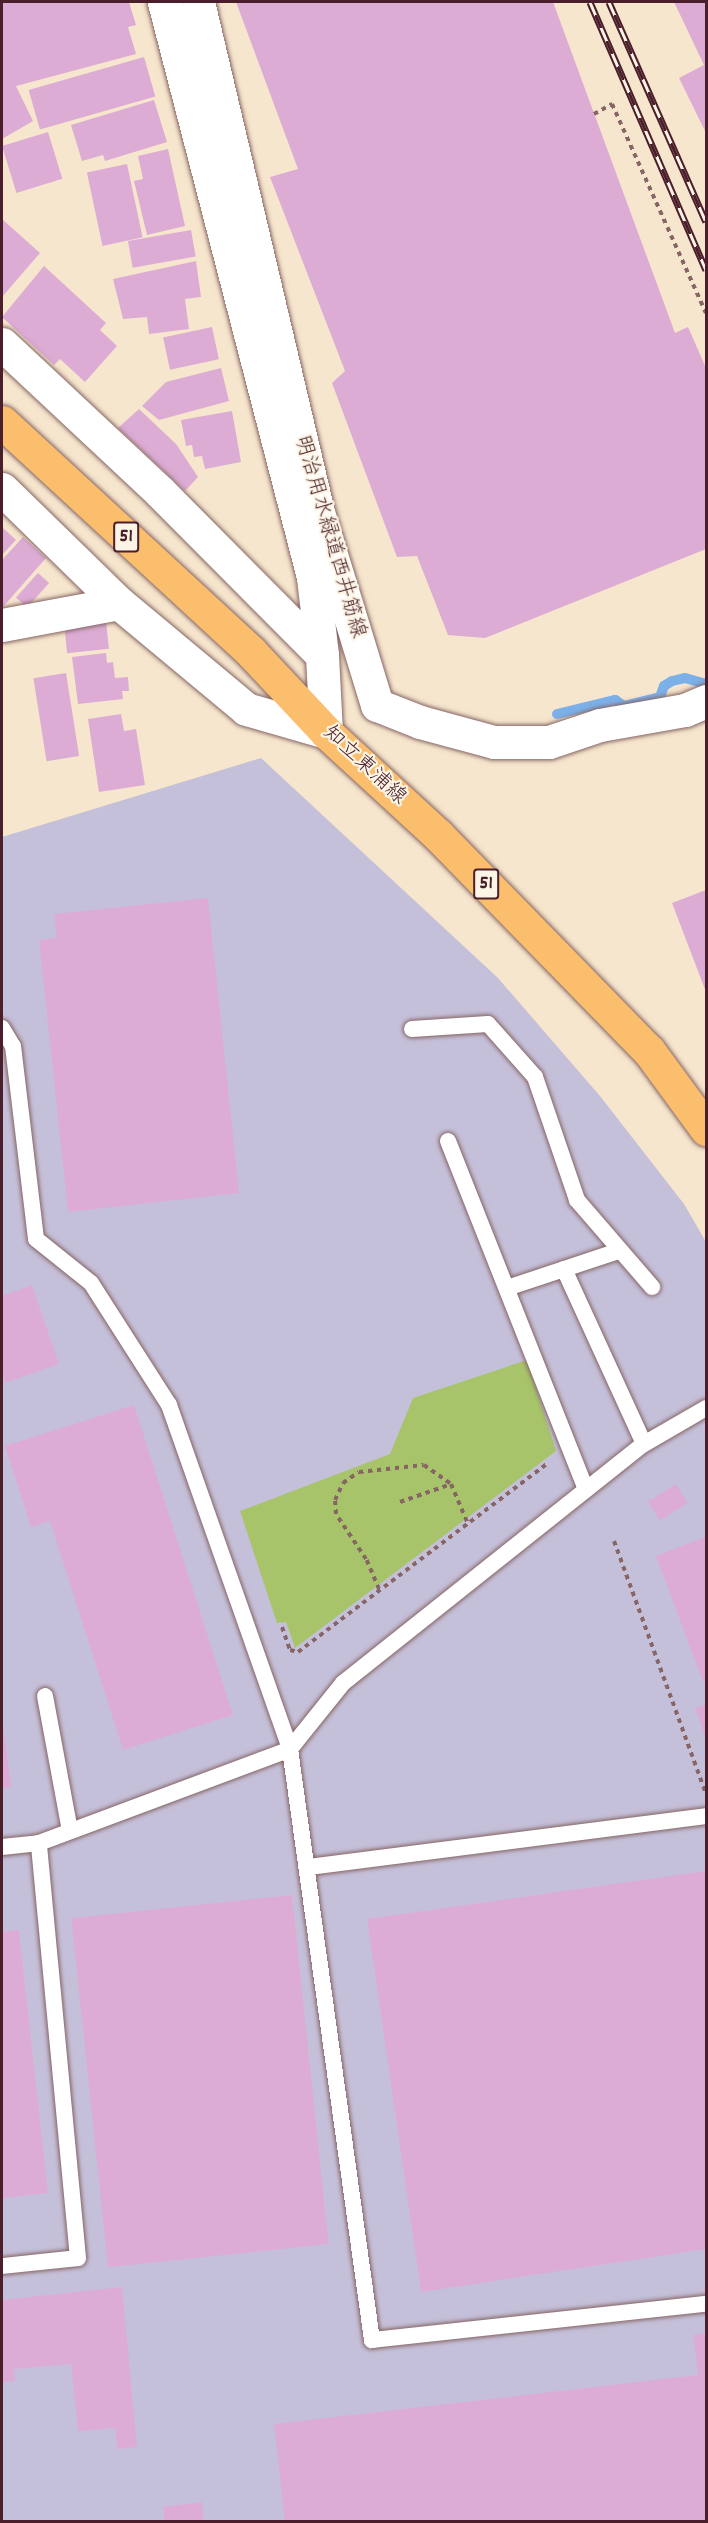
<!DOCTYPE html>
<meta charset="utf-8">
<style>
body{margin:0}
#map{position:relative;width:708px;height:2523px;overflow:hidden;background:#f6e6cd;font-family:Dekko,"Klee One",sans-serif}
div>[style]{position:absolute}
.industrial>*{inset:0;background:#c5c0da}
.green>*{inset:0;background:#a8c46b}
.stream>*{height:10px;margin:-5px;padding:0 5px;transform-origin:5px;border-radius:5px;background:#7cb0e9}
.building>*{inset:0;background:#dcacd5;transform-origin:0 0}
.path>*{height:4px;margin-top:-2px;transform-origin:0;background:repeating-linear-gradient(90deg,#866564 0 4.5px,transparent 0 9px)}
.roads{filter:drop-shadow(0 0 2px #866564) drop-shadow(0 0 2px #866564)}
.lane>*{height:16px;margin:-8px;padding:0 8px;transform-origin:8px;border-radius:8px;background:#fff}
.street>*{height:33px;margin:-16.5px;padding:0 16.5px;transform-origin:16.5px;border-radius:16.5px;background:#fff}
.primary>*{height:33px;margin:-16.5px;padding:0 16.5px;transform-origin:16.5px;border-radius:16.5px;background:#fabe6d}
.rail>*{height:7px;margin-top:-3.5px;transform-origin:0;background:repeating-linear-gradient(90deg,#fcf5e5 0 14px,#4a1f2b 0 28px);box-sizing:border-box;border-block:2px solid #4a1f2b}
span{translate:-50% -50%;white-space:nowrap;text-align:center;line-height:1.15;-webkit-text-stroke:4.5px #fcf5e5;paint-order:stroke}
.shield-label span{padding:2px 4px;background:#fcf5e5;border:2px solid;border-radius:4px;-webkit-text-stroke-width:0}
.shield-label{font-size:20px;color:#4a1f2b;font-weight:700}
.street-label{font-size:21px;color:#4a1f2b}
.frame{position:absolute;inset:0;border:3px solid #4a1f2b;pointer-events:none}
</style>
<div id="map">
<div class="industrial">
<div style="clip-path:polygon(261px 758px,498px 978px,600px 1096px,684px 1204px,706px 1242px,706px 2521px,2px 2522px,2px 837px)"></div>
</div>
<div class="green">
<div style="clip-path:polygon(527px 1360px,556px 1451px,295px 1648px,286px 1622px,277px 1623px,240px 1511px,390px 1454px,413px 1398px)"></div>
</div>
<div class="stream">
<div style="left:557px;top:714px;width:60px;rotate:-13.6deg"></div>
<div style="left:615px;top:700px;width:11px;rotate:34deg"></div>
<div style="left:624px;top:706px;width:37px;rotate:-14deg"></div>
<div style="left:660px;top:697px;width:12px;rotate:-70deg"></div>
<div style="left:664px;top:686px;width:9px;rotate:-32deg"></div>
<div style="left:672px;top:681px;width:13px;rotate:-13deg"></div>
<div style="left:685px;top:678px;width:22px;rotate:16deg"></div>
</div>
<div class="building">
<div style="clip-path:polygon(2px 2px,129px 2px,136px 25px,128px 27px,136px 54px,16px 86px,33px 121px,2px 139px)"></div>
<div style="clip-path:polygon(236px 2px,553px 2px,675px 333px,688px 327px,706px 368px,706px 549px,485px 638px,448px 635px,417px 556px,397px 557px,332px 383px,345px 371px,270px 177px,298px 169px)"></div>
<div style="clip-path:polygon(674px 2px,706px 2px,706px 133px,679px 78px,704px 65px)"></div>
<div style="left:144px;top:57px;width:41px;height:120px;rotate:74deg"></div>
<div style="clip-path:polygon(154px 100px,167px 142px,105px 161px,103px 155px,82px 161px,71px 125px)"></div>
<div style="left:48px;top:132px;width:49px;height:48px;rotate:73deg"></div>
<div style="clip-path:polygon(168px 149px,185px 226px,147px 235px,134px 181px,143px 179px,138px 156px)"></div>
<div style="left:127px;top:164px;width:75px;height:41px;rotate:78deg"></div>
<div style="clip-path:polygon(2px 219px,40px 253px,2px 297px)"></div>
<div style="left:191px;top:230px;width:27px;height:64px;rotate:80deg"></div>
<div style="clip-path:polygon(196px 261px,201px 297px,185px 299px,189px 329px,149px 334px,147px 317px,123px 319px,113px 279px)"></div>
<div style="clip-path:polygon(44px 266px,106px 323px,100px 330px,117px 346px,85px 382px,60px 359px,54px 365px,2px 317px)"></div>
<div style="left:212px;top:327px;width:33px;height:50px;rotate:78deg"></div>
<div style="clip-path:polygon(221px 368px,229px 401px,159px 420px,142px 406px,166px 382px)"></div>
<div style="clip-path:polygon(139px 409px,176px 444px,198px 477px,185px 491px,118px 428px)"></div>
<div style="clip-path:polygon(232px 411px,241px 462px,205px 469px,202px 456px,194px 457px,192px 445px,186px 446px,181px 420px)"></div>
<div style="clip-path:polygon(2px 527px,16px 540px,2px 555px)"></div>
<div style="clip-path:polygon(23px 537px,46px 558px,2px 608px,2px 560px)"></div>
<div style="left:38px;top:573px;width:15px;height:33px;rotate:42deg"></div>
<div style="left:106px;top:621px;width:28px;height:42px;rotate:84deg"></div>
<div style="clip-path:polygon(106px 653px,107px 663px,113px 662px,115px 678px,128px 677px,129px 691px,122px 691px,123px 699px,78px 704px,72px 657px)"></div>
<div style="left:66px;top:673px;width:84px;height:33px;rotate:81deg"></div>
<div style="clip-path:polygon(121px 714px,124px 731px,136px 729px,145px 785px,99px 792px,88px 719px)"></div>
<div style="clip-path:polygon(706px 890px,706px 992px,672px 903px)"></div>
<div style="clip-path:polygon(208px 898px,239px 1193px,68px 1212px,39px 940px,57px 938px,54px 914px)"></div>
<div style="clip-path:polygon(32px 1285px,59px 1364px,5px 1383px,2px 1372px,2px 1296px)"></div>
<div style="clip-path:polygon(134px 1405px,233px 1715px,123px 1750px,50px 1521px,31px 1527px,5px 1446px)"></div>
<div style="left:676px;top:1484px;width:22px;height:33px;rotate:58deg"></div>
<div style="clip-path:polygon(706px 1537px,706px 1681px,703px 1682px,656px 1556px)"></div>
<div style="clip-path:polygon(706px 1704px,706px 1739px,695px 1708px)"></div>
<div style="clip-path:polygon(2px 1716px,11px 1787px,2px 1788px)"></div>
<div style="clip-path:polygon(706px 1871px,706px 2249px,421px 2292px,367px 1919px)"></div>
<div style="left:292px;top:1895px;width:351px;height:222px;rotate:84deg"></div>
<div style="clip-path:polygon(19px 1930px,48px 2193px,2px 2198px,2px 1932px)"></div>
<div style="clip-path:polygon(122px 2287px,137px 2447px,117px 2449px,115px 2428px,78px 2431px,71px 2364px,14px 2369px,15px 2381px,2px 2383px,2px 2300px)"></div>
<div style="clip-path:polygon(706px 2333px,706px 2522px,285px 2522px,274px 2424px,698px 2375px,693px 2335px)"></div>
<div style="clip-path:polygon(202px 2502px,204px 2522px,164px 2522px,163px 2507px)"></div>
</div>
<div class="path">
<div style="left:594px;top:114px;width:21px;rotate:-29deg"></div>
<div style="left:612px;top:104px;width:229px;rotate:65.8deg"></div>
<div style="left:400px;top:1502px;width:54px;rotate:-19.4deg"></div>
<div style="left:614px;top:1541px;width:266px;rotate:70deg"></div>
<div style="left:379px;top:1589px;width:33px;rotate:-113deg"></div>
<div style="left:366px;top:1559px;width:54px;rotate:-123.7deg"></div>
<div style="left:336px;top:1514px;width:14px;rotate:-94deg"></div>
<div style="left:335px;top:1500px;width:19px;rotate:-65deg"></div>
<div style="left:343px;top:1483px;width:19px;rotate:-35deg"></div>
<div style="left:359px;top:1472px;width:65px;rotate:-6.1deg"></div>
<div style="left:424px;top:1465px;width:33px;rotate:35deg"></div>
<div style="left:451px;top:1484px;width:43px;rotate:67deg"></div>
<div style="left:282px;top:1627px;width:24px;rotate:71deg"></div>
<div style="left:290px;top:1650px;width:8px;rotate:14deg"></div>
<div style="left:298px;top:1652px;width:312px;rotate:-37.1deg"></div>
</div>
<div class="roads">
<div class="lane">
<div style="left:2px;top:1028px;width:21px;rotate:59deg"></div>
<div style="left:13px;top:1046px;width:194px;rotate:83.2deg"></div>
<div style="left:36px;top:1239px;width:70px;rotate:38.7deg"></div>
<div style="left:91px;top:1283px;width:145px;rotate:57.4deg"></div>
<div style="left:169px;top:1405px;width:365px;rotate:70.6deg"></div>
<div style="left:290px;top:1749px;width:597px;rotate:82.1deg"></div>
<div style="left:372px;top:2340px;width:336px;rotate:-6.2deg"></div>
<div style="left:412px;top:1029px;width:76px;rotate:-3.8deg"></div>
<div style="left:488px;top:1024px;width:71px;rotate:48.4deg"></div>
<div style="left:535px;top:1077px;width:130px;rotate:71.1deg"></div>
<div style="left:577px;top:1200px;width:115px;rotate:49.2deg"></div>
<div style="left:448px;top:1141px;width:375px;rotate:68.4deg"></div>
<div style="left:564px;top:1269px;width:192px;rotate:65.4deg"></div>
<div style="left:507px;top:1288px;width:117px;rotate:-18.4deg"></div>
<div style="left:45px;top:1696px;width:137px;rotate:79.5deg"></div>
<div style="left:2px;top:1847px;width:37px;rotate:-6deg"></div>
<div style="left:39px;top:1843px;width:268px;rotate:-20.5deg"></div>
<div style="left:290px;top:1749px;width:85px;rotate:-51.2deg"></div>
<div style="left:343px;top:1683px;width:384px;rotate:-38.5deg"></div>
<div style="left:644px;top:1444px;width:72px;rotate:-30.1deg"></div>
<div style="left:309px;top:1867px;width:400px;rotate:-7.3deg"></div>
<div style="left:2px;top:2266px;width:76px;rotate:-6deg"></div>
<div style="left:78px;top:2258px;width:417px;rotate:-95.4deg"></div>
</div>
<div class="street">
<div style="left:198px;top:2px;width:524px;rotate:76.76deg"></div>
<div style="left:318px;top:512px;width:202px;rotate:73deg"></div>
<div style="left:377px;top:705px;width:46px;rotate:21.6deg"></div>
<div style="left:420px;top:722px;width:77px;rotate:15.1deg"></div>
<div style="left:494px;top:742px;width:55px"></div>
<div style="left:549px;top:742px;width:54px;rotate:-18.4deg"></div>
<div style="left:600px;top:725px;width:86px;rotate:-10deg"></div>
<div style="left:685px;top:710px;width:23px;rotate:-23deg"></div>
<div style="left:2px;top:344px;width:216px;rotate:43.1deg"></div>
<div style="left:160px;top:492px;width:230px;rotate:45.2deg"></div>
<div style="left:2px;top:489px;width:163px;rotate:44.3deg"></div>
<div style="left:119px;top:603px;width:165px;rotate:39.8deg"></div>
<div style="left:246px;top:709px;width:83px;rotate:16deg"></div>
<div style="left:326px;top:732px;width:77px;rotate:-93deg"></div>
<div style="left:322px;top:655px;width:79px;rotate:-96.6deg"></div>
<div style="left:313px;top:577px;width:594px;rotate:-104.53deg"></div>
<div style="left:2px;top:625px;width:119px;rotate:-10.6deg"></div>
</div>
<div class="primary">
<div style="left:2px;top:422px;width:339px;rotate:42.7deg"></div>
<div style="left:251px;top:652px;width:110px;rotate:46.8deg"></div>
<div style="left:326px;top:732px;width:152px;rotate:42.6deg"></div>
<div style="left:438px;top:835px;width:302px;rotate:45.7deg"></div>
<div style="left:649px;top:1051px;width:97px;rotate:53.8deg"></div>
</div>
</div>
<div class="rail">
<div style="left:590px;top:2px;width:292px;rotate:66.6deg"></div>
<div style="left:609px;top:2px;width:240px;rotate:66.2deg"></div>
</div>
<div class="shield-label">
<span style="left:126px;top:537px">51</span>
<span style="left:486px;top:884px">51</span>
</div>
<div class="street-label">
<span style="left:329px;top:537px;rotate:74deg">明治用水緑道西井筋線</span>
<span style="left:364px;top:766px;rotate:43deg">知立東浦線</span>
</div>
<div class="frame"></div>
</div>
